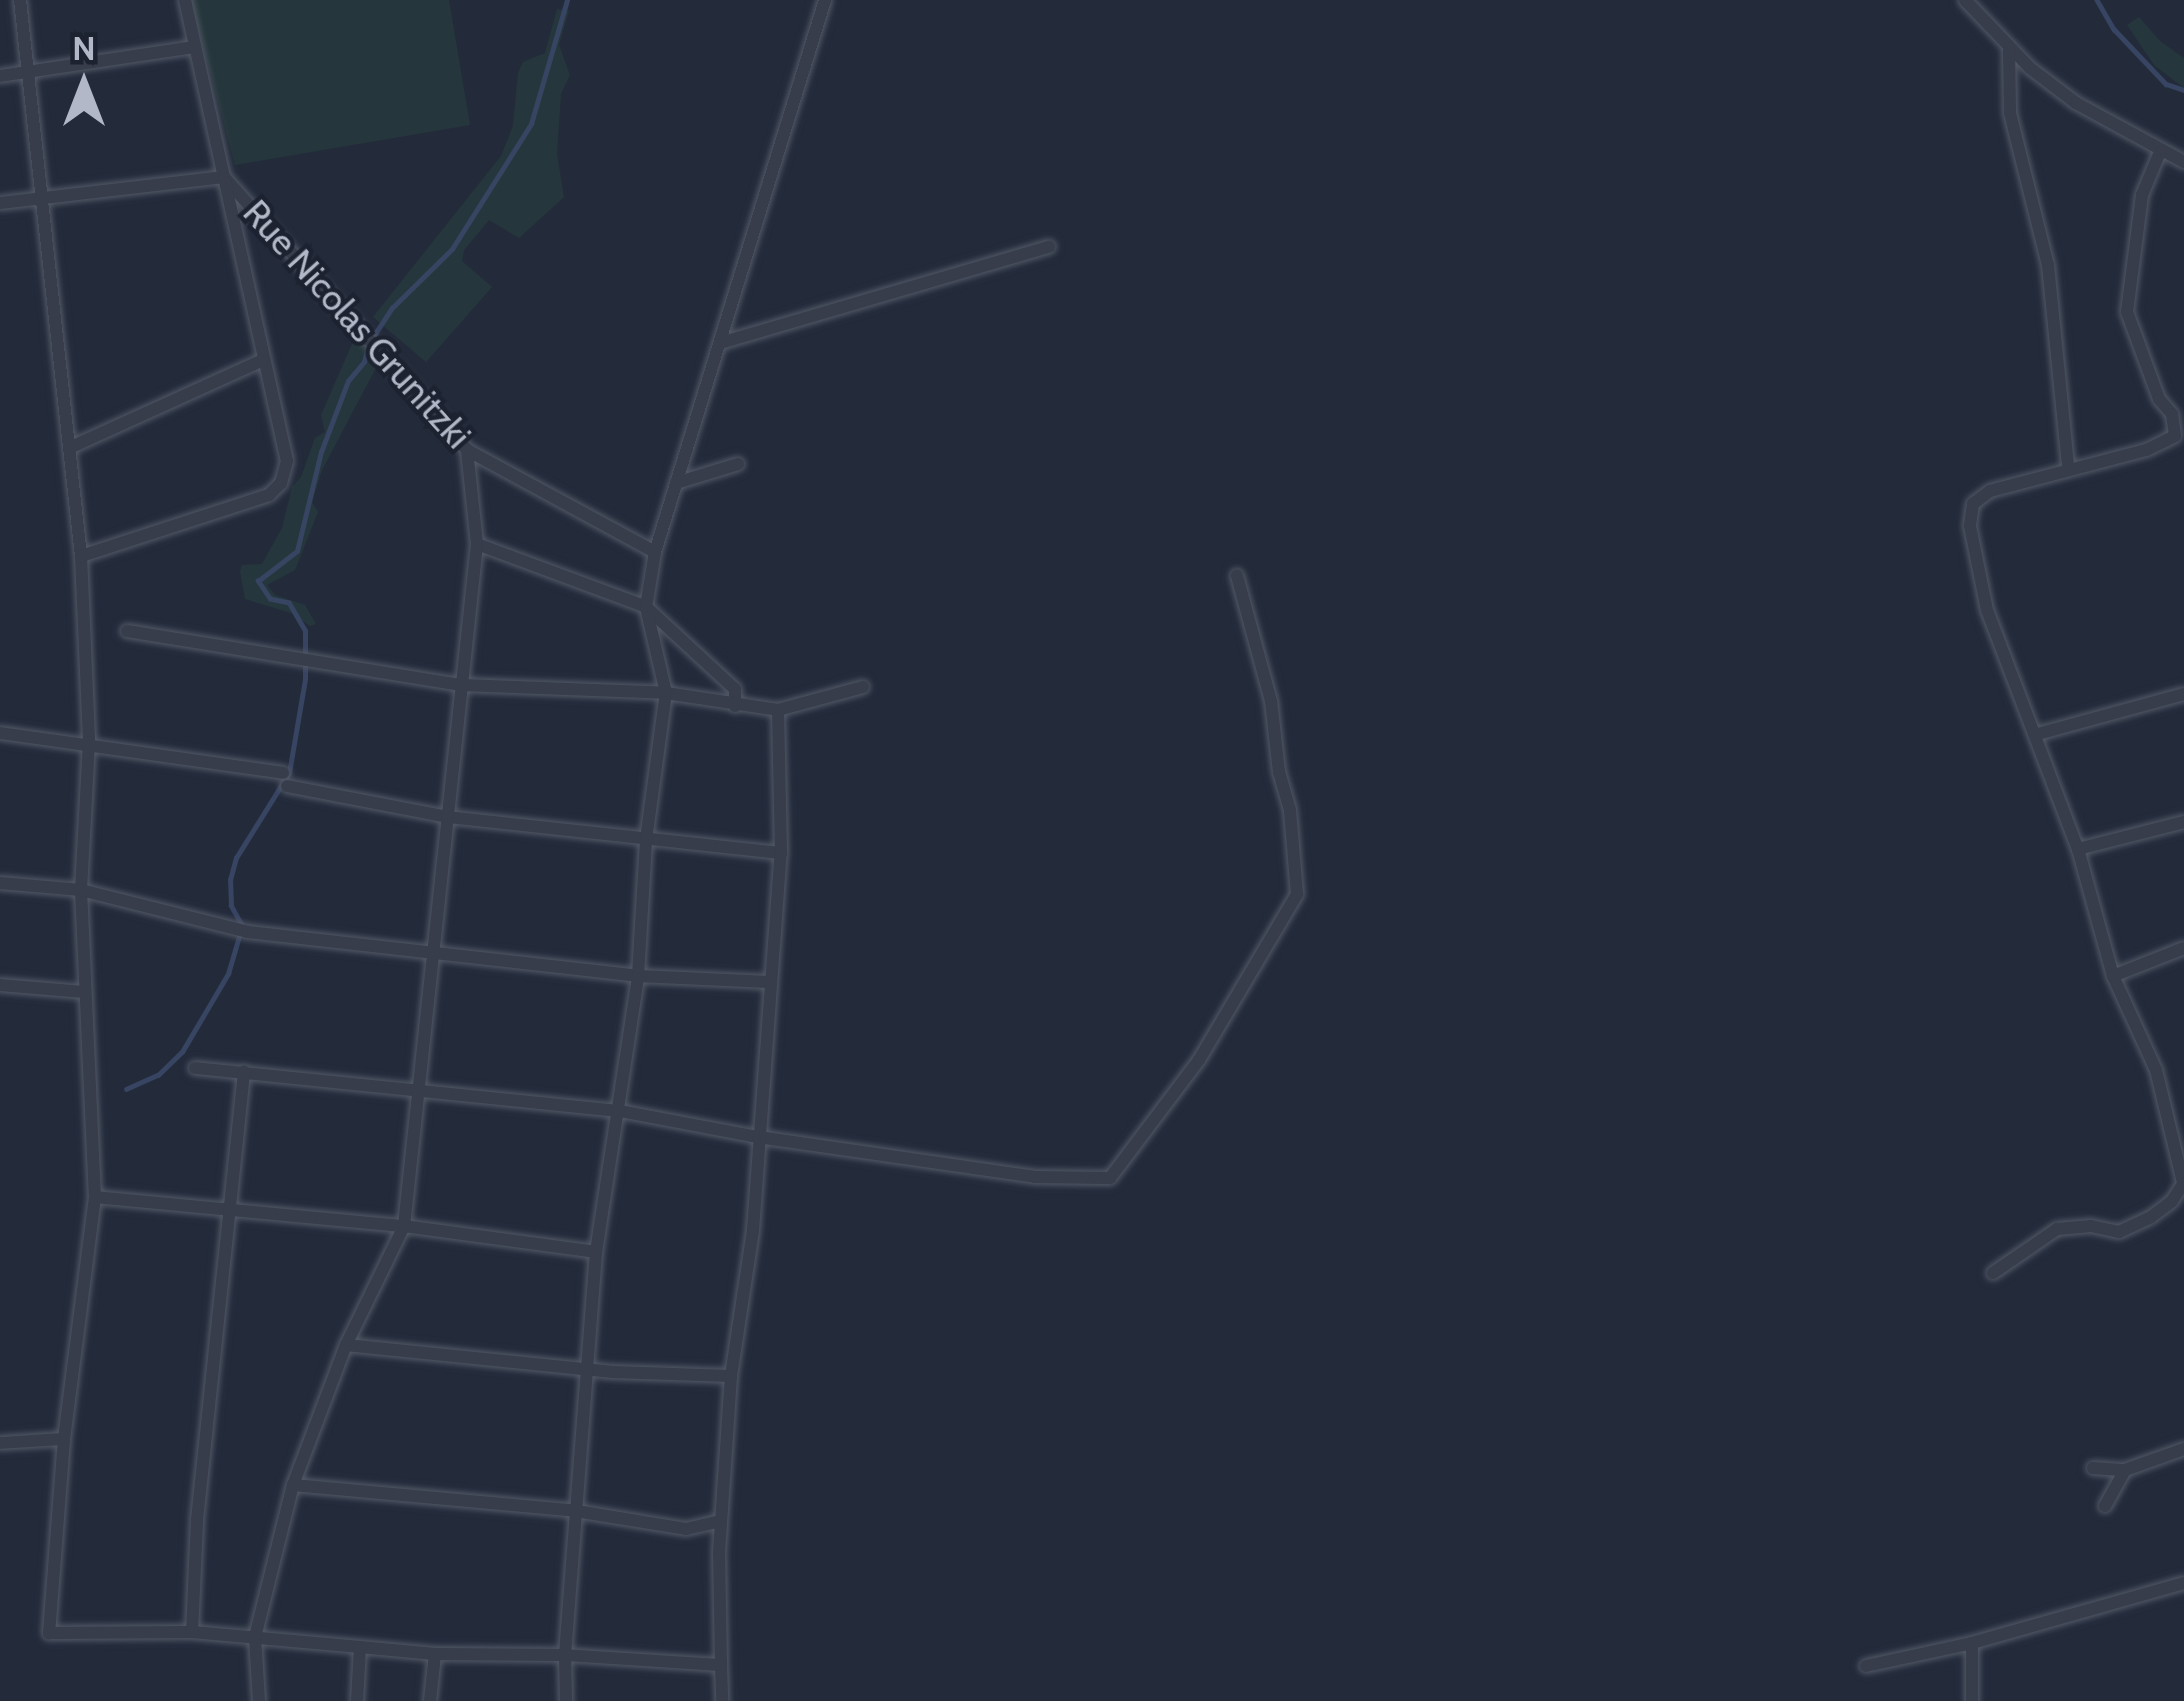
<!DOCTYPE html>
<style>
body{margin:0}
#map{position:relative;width:2184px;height:1701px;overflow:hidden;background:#232b3b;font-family:Cabin,sans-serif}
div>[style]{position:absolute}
.green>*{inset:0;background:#25373c}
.stream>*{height:4.5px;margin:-2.25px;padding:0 2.25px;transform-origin:2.25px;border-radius:2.25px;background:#374462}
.roads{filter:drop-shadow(0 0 3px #525866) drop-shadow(0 0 3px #525866)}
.street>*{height:12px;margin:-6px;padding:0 6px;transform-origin:6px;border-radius:6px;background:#373d4b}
span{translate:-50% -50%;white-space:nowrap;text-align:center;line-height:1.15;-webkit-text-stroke:9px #1c2230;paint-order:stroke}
.street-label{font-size:36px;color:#b2b8c7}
.north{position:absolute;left:24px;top:24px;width:120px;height:120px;-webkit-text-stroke:9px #1c2230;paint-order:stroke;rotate:0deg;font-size:33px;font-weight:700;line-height:48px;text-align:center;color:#b2b8c7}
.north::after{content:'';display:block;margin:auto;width:42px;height:54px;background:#b2b8c7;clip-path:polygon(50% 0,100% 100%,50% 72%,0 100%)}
</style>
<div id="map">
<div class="green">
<div style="clip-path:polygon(191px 0,449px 0,470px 125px,235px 165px)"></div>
<div style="clip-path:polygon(557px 9px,569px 11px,559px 45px,570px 75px,561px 94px,557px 154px,564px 197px,519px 238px,489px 220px,464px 250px,462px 261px,492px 287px,426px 362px,373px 317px,501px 156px,513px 126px,518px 73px,523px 62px,545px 53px)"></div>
<div style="clip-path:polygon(2139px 17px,2160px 41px,2184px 58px,2184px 88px,2154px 65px,2127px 25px)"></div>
<div style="clip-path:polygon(355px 337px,379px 362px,322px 470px,312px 502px,318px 512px,295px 570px,267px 585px,275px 595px,305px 605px,316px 624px,310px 626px,291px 613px,245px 599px,240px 571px,242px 565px,262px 564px,282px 528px,292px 487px,301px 477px,315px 438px,325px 432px,321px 415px)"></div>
</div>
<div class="stream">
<div style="left:2097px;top:0;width:34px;rotate:60deg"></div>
<div style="left:2114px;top:29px;width:76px;rotate:46.6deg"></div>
<div style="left:2166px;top:84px;width:19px;rotate:18deg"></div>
<div style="left:373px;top:337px;width:35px;rotate:-57deg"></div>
<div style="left:392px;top:308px;width:84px;rotate:-44.5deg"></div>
<div style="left:452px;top:249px;width:148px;rotate:-57.7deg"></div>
<div style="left:531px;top:124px;width:129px;rotate:-73.8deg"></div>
<div style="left:126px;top:1089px;width:35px;rotate:-24deg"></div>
<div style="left:158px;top:1075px;width:33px;rotate:-44deg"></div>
<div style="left:182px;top:1052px;width:91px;rotate:-59.5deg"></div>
<div style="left:228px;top:974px;width:50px;rotate:-73.7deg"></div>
<div style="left:242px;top:926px;width:23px;rotate:-119deg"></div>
<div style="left:231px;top:906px;width:26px;rotate:-92deg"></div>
<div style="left:230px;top:880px;width:23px;rotate:-75deg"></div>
<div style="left:236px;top:858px;width:100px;rotate:-58.1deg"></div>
<div style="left:289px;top:773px;width:95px;rotate:-80.3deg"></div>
<div style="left:305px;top:679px;width:48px;rotate:-90deg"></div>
<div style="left:305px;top:631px;width:32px;rotate:-120deg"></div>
<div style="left:289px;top:603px;width:19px;rotate:-168deg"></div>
<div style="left:270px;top:599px;width:22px;rotate:-124deg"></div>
<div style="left:258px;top:581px;width:49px;rotate:-37.6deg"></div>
<div style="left:297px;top:551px;width:102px;rotate:-76.4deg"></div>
<div style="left:321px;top:452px;width:76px;rotate:-69.2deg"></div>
<div style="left:348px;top:381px;width:25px;rotate:-50deg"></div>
<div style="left:364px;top:362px;width:16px;rotate:-75deg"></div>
</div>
<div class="roads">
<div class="street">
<div style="left:20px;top:0;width:559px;rotate:83.74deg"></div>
<div style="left:81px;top:556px;width:186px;rotate:87.5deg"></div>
<div style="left:89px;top:742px;width:148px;rotate:93.1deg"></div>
<div style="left:81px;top:890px;width:307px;rotate:87.4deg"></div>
<div style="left:95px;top:1197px;width:244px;rotate:97.3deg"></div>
<div style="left:64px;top:1439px;width:195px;rotate:94.4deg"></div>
<div style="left:49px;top:1633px;width:143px;rotate:-0.4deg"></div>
<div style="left:192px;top:1632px;width:169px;rotate:5.1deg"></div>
<div style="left:185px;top:0;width:181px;rotate:77.6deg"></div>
<div style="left:224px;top:177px;width:365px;rotate:48.3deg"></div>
<div style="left:467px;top:450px;width:214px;rotate:28.5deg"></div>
<div style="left:1965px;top:0;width:94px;rotate:46.3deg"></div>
<div style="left:2030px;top:68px;width:58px;rotate:37.3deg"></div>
<div style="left:2076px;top:103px;width:123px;rotate:28.6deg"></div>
<div style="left:2009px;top:48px;width:65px;rotate:89.1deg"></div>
<div style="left:2010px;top:113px;width:157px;rotate:76deg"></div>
<div style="left:2048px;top:265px;width:202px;rotate:84.3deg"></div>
<div style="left:0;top:76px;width:197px;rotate:-8.5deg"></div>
<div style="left:2160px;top:152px;width:47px;rotate:112.7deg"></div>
<div style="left:2142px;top:195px;width:118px;rotate:97.3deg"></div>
<div style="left:2127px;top:312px;width:93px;rotate:69.8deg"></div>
<div style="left:2159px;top:399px;width:20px;rotate:49deg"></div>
<div style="left:2172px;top:414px;width:22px;rotate:82deg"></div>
<div style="left:2175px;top:436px;width:32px;rotate:154deg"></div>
<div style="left:2146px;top:450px;width:161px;rotate:165.3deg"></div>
<div style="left:1990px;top:491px;width:21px;rotate:143deg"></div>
<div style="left:1973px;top:504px;width:22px;rotate:98deg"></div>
<div style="left:1970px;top:526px;width:86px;rotate:78.6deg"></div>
<div style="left:1987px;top:610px;width:256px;rotate:69.2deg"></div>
<div style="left:2078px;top:849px;width:132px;rotate:74.6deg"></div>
<div style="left:2113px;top:976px;width:103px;rotate:65.4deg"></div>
<div style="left:2156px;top:1070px;width:120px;rotate:76.5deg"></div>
<div style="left:0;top:203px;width:226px;rotate:-6.6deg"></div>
<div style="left:224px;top:177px;width:291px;rotate:77.5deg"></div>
<div style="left:287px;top:461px;width:23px;rotate:105deg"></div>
<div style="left:281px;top:483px;width:17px;rotate:135deg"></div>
<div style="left:269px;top:495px;width:198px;rotate:162deg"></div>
<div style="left:720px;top:343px;width:343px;rotate:-16.3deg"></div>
<div style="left:69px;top:448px;width:213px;rotate:-24.4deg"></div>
<div style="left:676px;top:483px;width:65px;rotate:-17deg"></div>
<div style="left:477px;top:544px;width:180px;rotate:20.4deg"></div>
<div style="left:646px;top:607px;width:121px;rotate:42.7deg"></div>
<div style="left:735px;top:689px;width:17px;rotate:90deg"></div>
<div style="left:127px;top:631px;width:339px;rotate:9.2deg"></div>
<div style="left:462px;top:685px;width:204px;rotate:2.2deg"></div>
<div style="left:666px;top:693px;width:113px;rotate:8.6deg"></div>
<div style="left:778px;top:710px;width:88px;rotate:-15.1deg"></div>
<div style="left:0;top:733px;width:286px;rotate:8deg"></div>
<div style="left:2038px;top:734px;width:151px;rotate:-15.3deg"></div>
<div style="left:287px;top:786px;width:164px;rotate:10.9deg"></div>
<div style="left:448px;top:817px;width:335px;rotate:6.2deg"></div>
<div style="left:2078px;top:849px;width:109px;rotate:-14.3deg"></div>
<div style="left:0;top:883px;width:81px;rotate:4.9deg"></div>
<div style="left:81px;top:890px;width:172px;rotate:14.1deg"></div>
<div style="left:248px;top:932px;width:392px;rotate:6.4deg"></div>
<div style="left:638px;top:976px;width:131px;rotate:2.6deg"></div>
<div style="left:2113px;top:976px;width:76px;rotate:-21.5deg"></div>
<div style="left:0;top:985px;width:84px;rotate:4.8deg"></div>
<div style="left:195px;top:1068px;width:427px;rotate:5.8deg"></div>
<div style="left:620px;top:1111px;width:140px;rotate:10.7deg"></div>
<div style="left:758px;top:1137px;width:280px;rotate:8.2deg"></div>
<div style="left:1035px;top:1177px;width:75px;rotate:0.8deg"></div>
<div style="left:1110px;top:1178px;width:148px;rotate:-53deg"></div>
<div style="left:1199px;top:1060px;width:193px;rotate:-59.4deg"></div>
<div style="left:1297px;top:894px;width:84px;rotate:-94.8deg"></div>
<div style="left:1290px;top:810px;width:40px;rotate:-106deg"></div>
<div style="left:1279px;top:772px;width:71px;rotate:-96.4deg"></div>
<div style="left:1271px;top:701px;width:130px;rotate:-105.2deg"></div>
<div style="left:95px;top:1197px;width:310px;rotate:5.4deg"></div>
<div style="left:404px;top:1226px;width:194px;rotate:7.7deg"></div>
<div style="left:1993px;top:1273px;width:78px;rotate:-34.5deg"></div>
<div style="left:2057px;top:1229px;width:34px;rotate:-5deg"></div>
<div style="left:2091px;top:1226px;width:29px;rotate:12deg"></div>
<div style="left:2119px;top:1232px;width:35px;rotate:-25deg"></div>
<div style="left:2151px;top:1217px;width:26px;rotate:-37deg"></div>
<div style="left:2172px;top:1201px;width:20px;rotate:-57deg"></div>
<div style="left:346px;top:1345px;width:268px;rotate:5.8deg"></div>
<div style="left:613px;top:1372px;width:118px;rotate:1.9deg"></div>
<div style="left:0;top:1443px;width:64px;rotate:-3.6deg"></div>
<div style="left:2093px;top:1468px;width:32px;rotate:4deg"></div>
<div style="left:293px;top:1485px;width:284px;rotate:5.2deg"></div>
<div style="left:576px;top:1511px;width:111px;rotate:9.3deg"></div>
<div style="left:686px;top:1529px;width:36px;rotate:-13deg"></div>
<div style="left:2105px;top:1506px;width:41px;rotate:-60.9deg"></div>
<div style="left:2125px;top:1470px;width:63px;rotate:-19.6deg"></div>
<div style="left:192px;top:1632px;width:112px;rotate:-87.4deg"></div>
<div style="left:197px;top:1520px;width:451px;rotate:-84deg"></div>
<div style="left:1972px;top:1643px;width:58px;rotate:90deg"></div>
<div style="left:721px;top:1665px;width:36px;rotate:88deg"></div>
<div style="left:1866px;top:1666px;width:108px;rotate:-12.2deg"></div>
<div style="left:1972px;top:1643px;width:220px;rotate:-15.8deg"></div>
<div style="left:259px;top:1701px;width:64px;rotate:-93.6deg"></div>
<div style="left:255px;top:1637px;width:157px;rotate:-76deg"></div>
<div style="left:293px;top:1485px;width:150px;rotate:-69.3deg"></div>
<div style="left:346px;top:1345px;width:132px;rotate:-64deg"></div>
<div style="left:404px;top:1226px;width:686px;rotate:-83.89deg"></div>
<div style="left:477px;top:544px;width:95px;rotate:-96.1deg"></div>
<div style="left:357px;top:1701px;width:54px;rotate:-86.8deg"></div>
<div style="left:360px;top:1647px;width:75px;rotate:5.3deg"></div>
<div style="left:430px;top:1701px;width:47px;rotate:-83.9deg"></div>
<div style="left:435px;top:1654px;width:130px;rotate:0.4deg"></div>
<div style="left:565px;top:1655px;width:404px;rotate:-85.6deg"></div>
<div style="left:596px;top:1252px;width:279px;rotate:-81.3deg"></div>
<div style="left:638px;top:976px;width:136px;rotate:-86.6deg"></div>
<div style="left:646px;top:840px;width:148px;rotate:-82.3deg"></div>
<div style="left:666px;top:693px;width:88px;rotate:-103.1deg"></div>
<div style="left:646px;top:607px;width:56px;rotate:-80.7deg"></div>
<div style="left:655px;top:552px;width:578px;rotate:-72.88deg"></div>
<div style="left:566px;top:1701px;width:46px;rotate:-91.2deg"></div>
<div style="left:565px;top:1655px;width:156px;rotate:3.7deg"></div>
<div style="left:721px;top:1665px;width:113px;rotate:-91deg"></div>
<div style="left:719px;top:1552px;width:176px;rotate:-86.1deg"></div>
<div style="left:731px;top:1376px;width:148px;rotate:-81.4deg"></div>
<div style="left:753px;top:1230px;width:378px;rotate:-85.8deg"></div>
<div style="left:781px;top:853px;width:143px;rotate:-91.2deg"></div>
</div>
</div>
<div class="street-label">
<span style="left:357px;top:324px;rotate:48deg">Rue Nicolas Grunitzki</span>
</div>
<div class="north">N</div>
</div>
